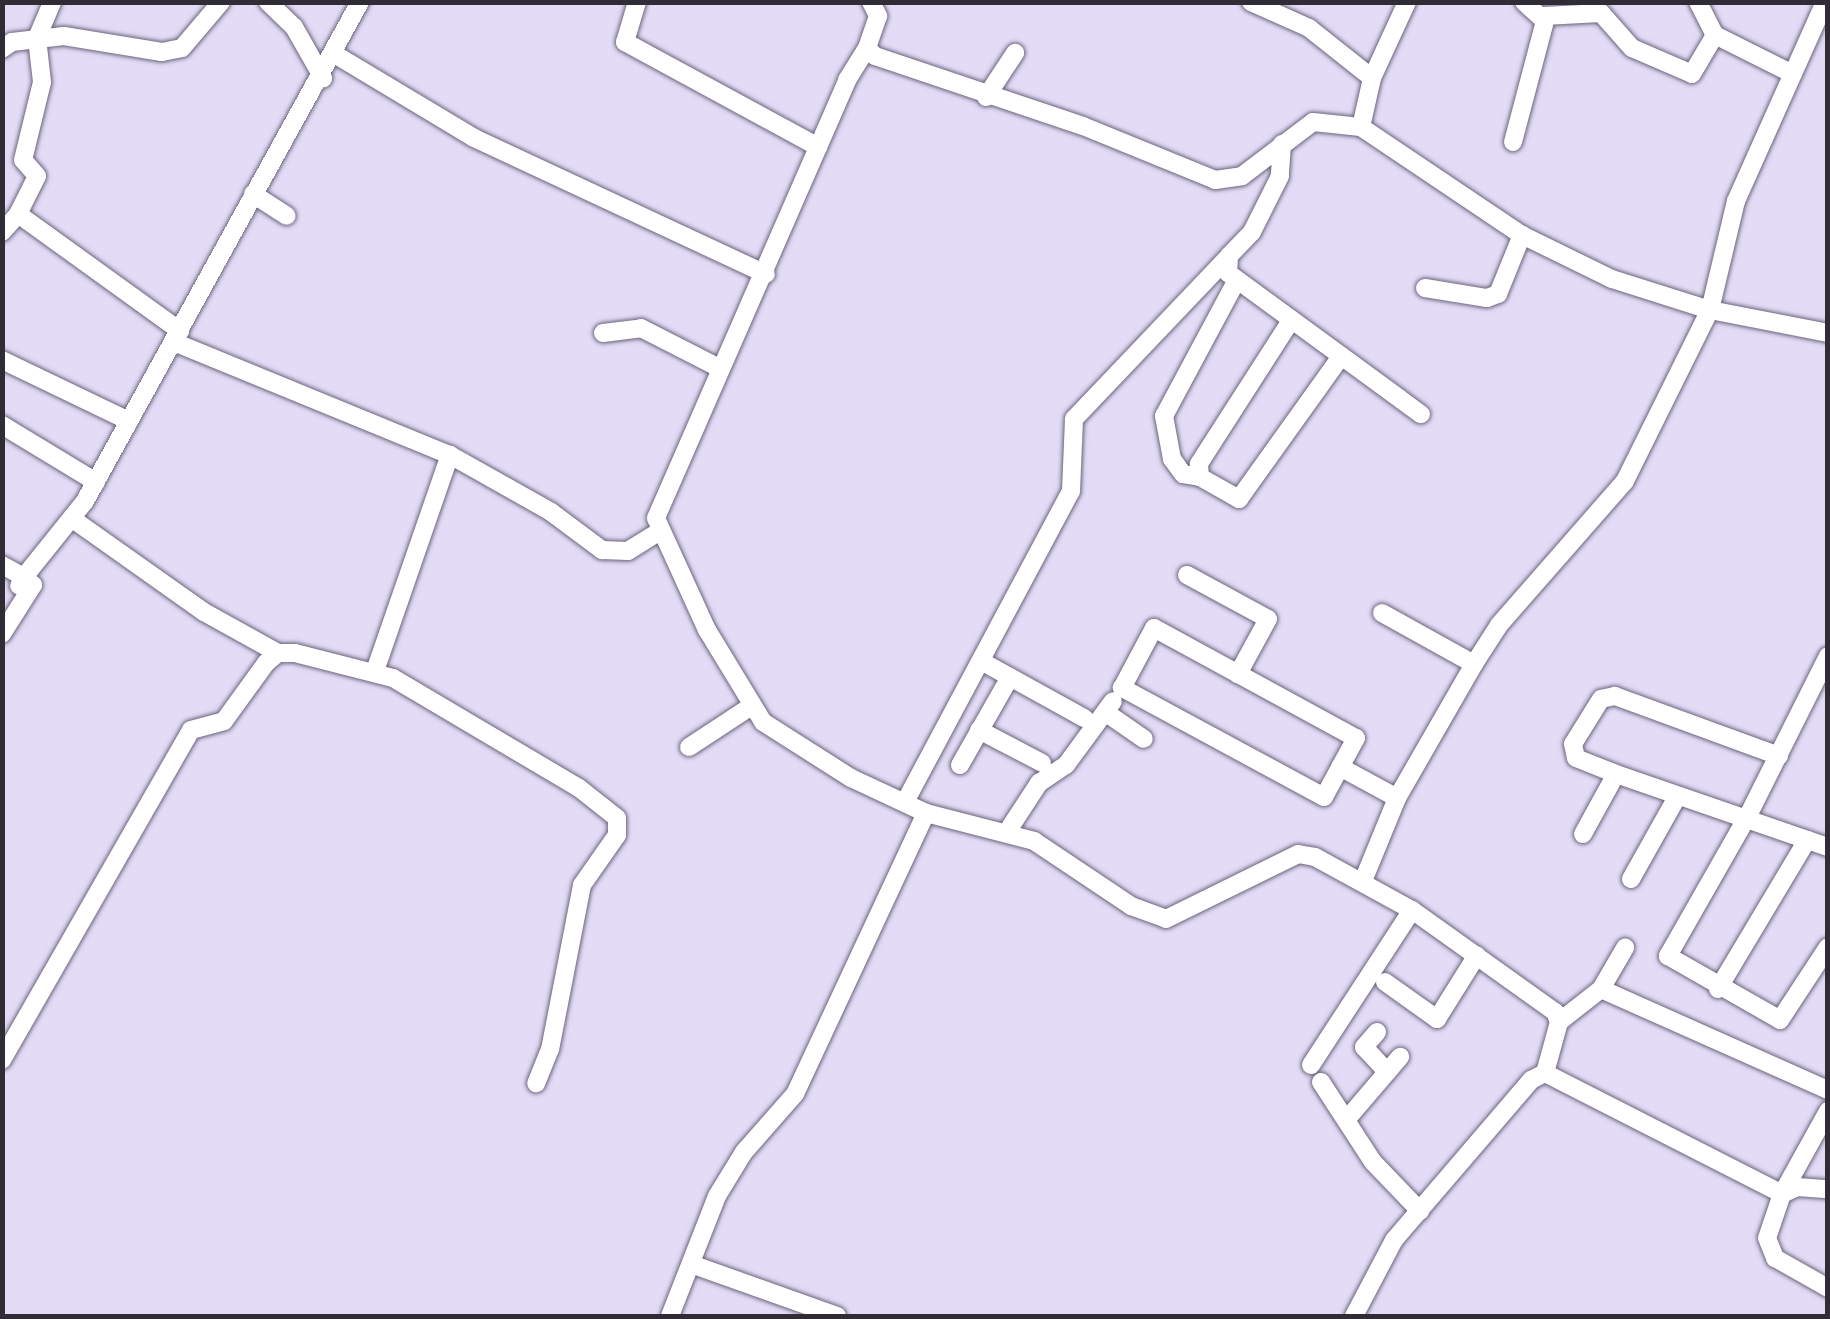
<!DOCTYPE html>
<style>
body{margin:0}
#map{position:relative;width:1830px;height:1319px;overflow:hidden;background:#e3dcf7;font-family:"IBM Plex Serif",serif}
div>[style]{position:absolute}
.roads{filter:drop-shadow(0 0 2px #6b647b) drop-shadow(0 0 2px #6b647b)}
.minor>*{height:18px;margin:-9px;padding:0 9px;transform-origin:9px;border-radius:9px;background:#fff}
span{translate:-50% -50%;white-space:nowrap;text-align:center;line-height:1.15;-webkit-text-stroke:8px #efebfb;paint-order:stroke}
.frame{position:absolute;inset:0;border:5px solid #2f2c36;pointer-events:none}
</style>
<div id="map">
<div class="roads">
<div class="minor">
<div style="left:268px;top:2px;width:36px;rotate:44deg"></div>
<div style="left:294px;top:27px;width:59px;rotate:60.4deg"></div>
<div style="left:637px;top:2px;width:42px;rotate:106.7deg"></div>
<div style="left:625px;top:42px;width:220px;rotate:28.5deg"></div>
<div style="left:871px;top:2px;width:16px;rotate:63deg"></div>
<div style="left:878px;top:16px;width:34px;rotate:109deg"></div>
<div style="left:867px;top:48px;width:11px;rotate:45deg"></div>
<div style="left:875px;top:56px;width:219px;rotate:18.6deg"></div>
<div style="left:1083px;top:126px;width:143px;rotate:22.2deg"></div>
<div style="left:1215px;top:180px;width:27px;rotate:-8deg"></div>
<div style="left:1242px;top:176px;width:89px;rotate:-37.3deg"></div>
<div style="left:1313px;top:122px;width:48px;rotate:5.9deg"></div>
<div style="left:1361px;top:127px;width:194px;rotate:33.9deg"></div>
<div style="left:1522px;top:235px;width:100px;rotate:26.1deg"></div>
<div style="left:1612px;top:279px;width:103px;rotate:17.6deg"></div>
<div style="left:1710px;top:310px;width:120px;rotate:11deg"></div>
<div style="left:1251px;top:2px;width:64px;rotate:24.1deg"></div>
<div style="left:1309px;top:28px;width:80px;rotate:38.4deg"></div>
<div style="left:1698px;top:2px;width:37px;rotate:63deg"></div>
<div style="left:1715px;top:35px;width:87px;rotate:26.6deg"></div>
<div style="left:1544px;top:16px;width:57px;rotate:-3deg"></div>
<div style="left:1601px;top:13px;width:47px;rotate:48.5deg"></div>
<div style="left:1632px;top:48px;width:65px;rotate:23.4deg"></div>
<div style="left:1692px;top:74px;width:45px;rotate:-59.5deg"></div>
<div style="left:2px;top:49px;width:12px;rotate:-35deg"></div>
<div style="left:12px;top:42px;width:52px;rotate:-6.6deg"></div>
<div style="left:64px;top:36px;width:99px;rotate:9.3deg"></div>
<div style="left:162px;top:52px;width:20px;rotate:-11deg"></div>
<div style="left:182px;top:48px;width:60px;rotate:-49.7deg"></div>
<div style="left:336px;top:55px;width:161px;rotate:31deg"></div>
<div style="left:474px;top:138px;width:322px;rotate:25deg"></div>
<div style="left:986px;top:97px;width:53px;rotate:-56.6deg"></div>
<div style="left:1361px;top:127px;width:50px;rotate:-77.3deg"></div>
<div style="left:1372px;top:78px;width:84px;rotate:-65.3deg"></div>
<div style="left:1513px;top:142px;width:125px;rotate:-75.2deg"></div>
<div style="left:1545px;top:21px;width:28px;rotate:-138deg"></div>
<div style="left:1282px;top:144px;width:32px;rotate:94deg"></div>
<div style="left:1280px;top:176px;width:63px;rotate:116.6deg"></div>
<div style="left:1252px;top:232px;width:33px;rotate:134deg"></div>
<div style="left:1229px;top:256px;width:17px;rotate:93deg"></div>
<div style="left:1228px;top:273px;width:239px;rotate:36.2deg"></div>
<div style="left:253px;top:194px;width:40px;rotate:32.9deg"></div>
<div style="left:18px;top:214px;width:42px;rotate:-63.4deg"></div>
<div style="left:37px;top:176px;width:21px;rotate:-131deg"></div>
<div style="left:23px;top:160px;width:80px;rotate:-76.3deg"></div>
<div style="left:42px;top:82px;width:44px;rotate:-96.5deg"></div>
<div style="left:37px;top:38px;width:39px;rotate:-67deg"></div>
<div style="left:2px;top:232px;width:24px;rotate:-48deg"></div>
<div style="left:18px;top:214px;width:200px;rotate:35.8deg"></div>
<div style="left:1425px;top:288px;width:63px;rotate:9.2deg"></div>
<div style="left:1487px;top:298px;width:12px;rotate:-20deg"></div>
<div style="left:1498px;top:294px;width:64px;rotate:-67.9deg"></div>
<div style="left:1290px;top:322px;width:169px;rotate:122.7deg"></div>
<div style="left:1199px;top:464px;width:13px;rotate:86deg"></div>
<div style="left:1200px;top:477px;width:45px;rotate:29.4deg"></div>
<div style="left:1239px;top:499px;width:173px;rotate:-54.4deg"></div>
<div style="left:603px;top:333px;width:38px;rotate:-7deg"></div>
<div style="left:641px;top:328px;width:88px;rotate:27.1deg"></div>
<div style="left:174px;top:342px;width:298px;rotate:22.3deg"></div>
<div style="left:450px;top:455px;width:116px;rotate:29.4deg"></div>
<div style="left:551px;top:512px;width:64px;rotate:36.7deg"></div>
<div style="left:602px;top:550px;width:26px;rotate:2deg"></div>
<div style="left:628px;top:551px;width:38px;rotate:-32deg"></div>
<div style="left:2px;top:360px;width:141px;rotate:25.7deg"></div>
<div style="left:2px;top:425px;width:110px;rotate:31.2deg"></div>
<div style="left:1200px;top:477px;width:17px;rotate:-170deg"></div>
<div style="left:1183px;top:474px;width:19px;rotate:-126deg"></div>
<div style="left:1172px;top:459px;width:44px;rotate:-100.5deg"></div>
<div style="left:1164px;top:416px;width:154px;rotate:-61.8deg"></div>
<div style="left:74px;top:520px;width:159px;rotate:35.3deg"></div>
<div style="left:204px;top:612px;width:85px;rotate:29deg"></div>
<div style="left:2px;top:565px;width:25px;rotate:29deg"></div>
<div style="left:24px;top:577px;width:10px;rotate:119deg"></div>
<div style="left:1187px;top:575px;width:92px;rotate:28.5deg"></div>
<div style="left:1268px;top:619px;width:63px;rotate:118.6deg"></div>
<div style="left:1382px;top:613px;width:105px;rotate:29deg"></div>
<div style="left:1154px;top:628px;width:230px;rotate:28.6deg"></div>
<div style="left:1356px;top:738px;width:67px;rotate:118.5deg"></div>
<div style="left:1324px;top:797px;width:230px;rotate:-151.6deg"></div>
<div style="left:1122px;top:688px;width:68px;rotate:-61.9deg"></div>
<div style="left:2px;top:634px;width:58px;rotate:-57.7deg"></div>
<div style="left:33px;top:585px;width:12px;rotate:-138deg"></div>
<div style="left:24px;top:577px;width:97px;rotate:-51.2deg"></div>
<div style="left:85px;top:501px;width:570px;rotate:-61.14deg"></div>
<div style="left:1828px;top:656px;width:174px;rotate:116.6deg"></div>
<div style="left:1750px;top:812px;width:166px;rotate:119.7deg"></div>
<div style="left:1668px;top:956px;width:129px;rotate:29.7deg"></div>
<div style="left:1780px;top:1020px;width:87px;rotate:-56.7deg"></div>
<div style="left:981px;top:661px;width:118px;rotate:29deg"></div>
<div style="left:375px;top:671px;width:229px;rotate:-70.9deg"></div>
<div style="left:1105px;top:712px;width:47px;rotate:34.7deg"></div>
<div style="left:979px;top:730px;width:71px;rotate:27.6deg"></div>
<div style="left:689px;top:747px;width:73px;rotate:-33.3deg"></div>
<div style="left:1779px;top:756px;width:175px;rotate:-159.9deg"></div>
<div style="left:1615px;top:696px;width:14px;rotate:168deg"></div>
<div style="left:1601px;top:699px;width:53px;rotate:121.9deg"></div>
<div style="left:1573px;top:744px;width:14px;rotate:78deg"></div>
<div style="left:1576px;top:758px;width:43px;rotate:21.8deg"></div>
<div style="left:1616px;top:774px;width:224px;rotate:19deg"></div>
<div style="left:960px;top:765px;width:101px;rotate:-60.4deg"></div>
<div style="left:1340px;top:767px;width:65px;rotate:28.5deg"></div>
<div style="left:905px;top:802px;width:353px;rotate:-61.9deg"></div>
<div style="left:1071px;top:491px;width:72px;rotate:-87.6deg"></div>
<div style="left:1074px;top:419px;width:225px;rotate:-46.4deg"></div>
<div style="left:926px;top:813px;width:112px;rotate:14.5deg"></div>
<div style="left:1034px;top:841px;width:117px;rotate:33.8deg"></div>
<div style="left:1131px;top:906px;width:37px;rotate:20deg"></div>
<div style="left:1166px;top:919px;width:147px;rotate:-26.2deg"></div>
<div style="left:1298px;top:854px;width:17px;rotate:10deg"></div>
<div style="left:1315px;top:857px;width:111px;rotate:28.7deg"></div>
<div style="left:1412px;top:910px;width:176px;rotate:35.5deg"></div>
<div style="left:1555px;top:1012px;width:11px;rotate:68deg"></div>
<div style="left:1559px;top:1022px;width:53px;rotate:105.4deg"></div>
<div style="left:1007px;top:832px;width:59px;rotate:-56.9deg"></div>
<div style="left:1039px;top:783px;width:32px;rotate:-34deg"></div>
<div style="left:1066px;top:765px;width:79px;rotate:-53.7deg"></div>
<div style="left:1583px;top:834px;width:68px;rotate:-61.2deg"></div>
<div style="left:1631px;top:879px;width:94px;rotate:-60.7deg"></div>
<div style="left:1363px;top:881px;width:90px;rotate:-67.7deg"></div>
<div style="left:1397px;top:798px;width:155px;rotate:-60.1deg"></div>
<div style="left:1474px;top:664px;width:46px;rotate:-57.3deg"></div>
<div style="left:1499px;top:625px;width:191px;rotate:-48.8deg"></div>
<div style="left:1625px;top:481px;width:191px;rotate:-63.6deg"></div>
<div style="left:1710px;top:310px;width:112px;rotate:-76.6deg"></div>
<div style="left:1736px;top:201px;width:218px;rotate:-65.9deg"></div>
<div style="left:1385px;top:982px;width:64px;rotate:35.4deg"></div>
<div style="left:1437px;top:1019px;width:75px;rotate:-58deg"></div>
<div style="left:1601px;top:989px;width:248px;rotate:24deg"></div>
<div style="left:1718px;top:989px;width:174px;rotate:-59.1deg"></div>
<div style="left:1559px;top:1022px;width:53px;rotate:-38.2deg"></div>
<div style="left:1601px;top:989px;width:48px;rotate:-59.7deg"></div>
<div style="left:1377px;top:1032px;width:20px;rotate:131deg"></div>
<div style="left:1364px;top:1047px;width:34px;rotate:47deg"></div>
<div style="left:2px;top:1060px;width:380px;rotate:-60.2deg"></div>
<div style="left:191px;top:730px;width:34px;rotate:-15deg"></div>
<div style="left:224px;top:721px;width:72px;rotate:-54.1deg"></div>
<div style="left:266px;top:663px;width:16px;rotate:-40deg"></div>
<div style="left:278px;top:653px;width:17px"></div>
<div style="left:295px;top:653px;width:101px;rotate:14.3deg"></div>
<div style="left:393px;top:678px;width:216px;rotate:30.6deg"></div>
<div style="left:579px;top:788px;width:48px;rotate:38.3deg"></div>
<div style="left:617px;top:818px;width:17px;rotate:90deg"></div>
<div style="left:617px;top:835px;width:61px;rotate:125deg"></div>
<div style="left:582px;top:885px;width:167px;rotate:101deg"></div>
<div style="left:550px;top:1049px;width:37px;rotate:112deg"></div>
<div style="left:1311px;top:1065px;width:185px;rotate:-56.9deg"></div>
<div style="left:1321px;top:1082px;width:95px;rotate:57deg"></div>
<div style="left:1373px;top:1162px;width:68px;rotate:46.2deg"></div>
<div style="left:1828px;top:1111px;width:95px;rotate:119deg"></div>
<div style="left:1782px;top:1194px;width:46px;rotate:108.8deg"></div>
<div style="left:1767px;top:1238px;width:22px;rotate:68deg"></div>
<div style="left:1775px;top:1258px;width:61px;rotate:29.5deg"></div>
<div style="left:1347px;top:1119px;width:82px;rotate:-49.5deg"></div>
<div style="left:691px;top:1264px;width:155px;rotate:19.6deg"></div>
<div style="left:670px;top:1316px;width:129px;rotate:-68.6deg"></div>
<div style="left:717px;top:1196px;width:52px;rotate:-58.5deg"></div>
<div style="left:744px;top:1152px;width:77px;rotate:-48.7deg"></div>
<div style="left:795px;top:1094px;width:310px;rotate:-65deg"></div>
<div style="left:926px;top:813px;width:83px;rotate:-155deg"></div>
<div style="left:851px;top:778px;width:104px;rotate:-147.5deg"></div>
<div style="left:763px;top:722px;width:108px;rotate:-121.3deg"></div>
<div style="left:707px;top:630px;width:123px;rotate:-114.5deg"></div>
<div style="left:656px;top:518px;width:478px;rotate:-66.4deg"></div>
<div style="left:847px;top:80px;width:38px;rotate:-58deg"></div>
<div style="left:1354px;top:1316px;width:86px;rotate:-62.2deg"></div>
<div style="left:1394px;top:1240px;width:211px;rotate:-49.4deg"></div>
<div style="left:1531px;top:1080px;width:16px;rotate:-27deg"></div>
<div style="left:1545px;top:1073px;width:266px;rotate:27deg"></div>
<div style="left:1782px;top:1194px;width:17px;rotate:-25deg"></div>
<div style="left:1797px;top:1187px;width:31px;rotate:4deg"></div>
</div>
</div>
<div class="frame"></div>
</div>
